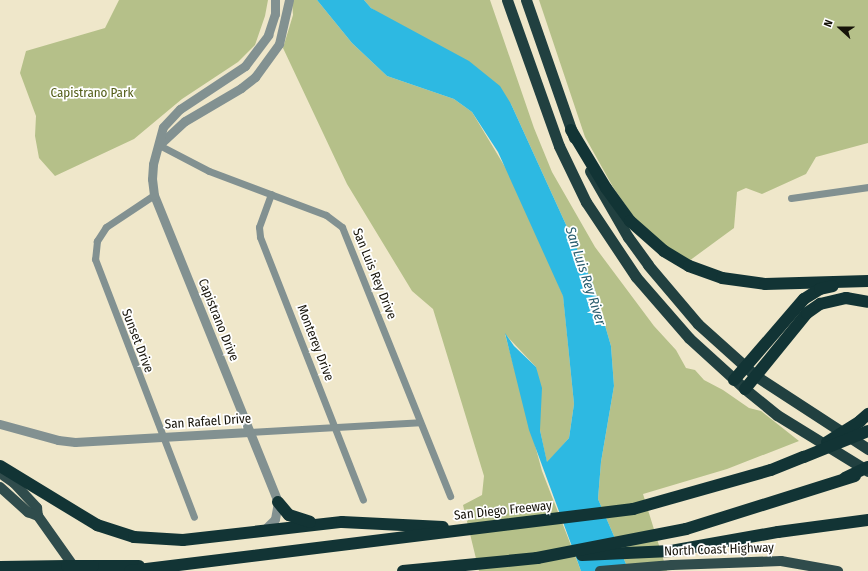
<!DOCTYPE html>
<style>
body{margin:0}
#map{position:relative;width:868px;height:571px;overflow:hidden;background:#efe7ca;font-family:"Fira Sans Condensed",sans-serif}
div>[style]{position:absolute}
.green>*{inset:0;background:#b5c089}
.water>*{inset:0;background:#2db9e2}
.minor>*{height:7px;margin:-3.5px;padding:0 3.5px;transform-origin:3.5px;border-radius:3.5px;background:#829191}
.tertiary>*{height:9px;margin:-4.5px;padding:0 4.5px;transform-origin:4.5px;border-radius:4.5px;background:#829191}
.primary>*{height:10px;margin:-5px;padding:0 5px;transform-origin:5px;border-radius:5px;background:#304c4c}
.trunk>*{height:11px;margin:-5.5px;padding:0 5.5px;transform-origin:5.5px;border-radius:5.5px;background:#214040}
.motorway>*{height:12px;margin:-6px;padding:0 6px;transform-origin:6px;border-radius:6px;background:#123435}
.motorway-bridge>*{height:12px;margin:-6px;padding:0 6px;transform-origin:6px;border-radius:6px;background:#123435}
span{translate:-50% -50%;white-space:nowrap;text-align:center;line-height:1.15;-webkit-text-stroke:3.5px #fff;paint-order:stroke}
.park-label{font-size:13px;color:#535e18}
.street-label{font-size:13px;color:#161309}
.water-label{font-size:14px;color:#295d6f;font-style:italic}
.north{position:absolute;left:820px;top:8px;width:40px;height:40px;-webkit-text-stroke:3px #fff;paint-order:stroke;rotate:291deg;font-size:11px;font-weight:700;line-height:16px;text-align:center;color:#161309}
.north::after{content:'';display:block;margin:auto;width:14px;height:18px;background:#161309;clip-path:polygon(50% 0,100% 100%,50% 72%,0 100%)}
</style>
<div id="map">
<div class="green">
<div style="clip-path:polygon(119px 0,268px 0,265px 16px,255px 45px,238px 62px,182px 99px,134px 139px,55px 176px,39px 158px,35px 136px,36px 116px,20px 73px,26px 51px,105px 28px)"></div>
<div style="clip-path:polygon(292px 0,317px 0,352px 43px,387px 76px,454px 99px,472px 112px,514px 182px,563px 295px,574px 404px,569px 438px,547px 463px,540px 430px,536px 367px,505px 334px,542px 471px,581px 571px,479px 571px,463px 505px,482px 495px,484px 476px,433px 309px,412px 291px,347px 184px,283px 48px,293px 15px)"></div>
<div style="clip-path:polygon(364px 0,490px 0,534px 128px,552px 172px,595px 247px,654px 326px,676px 350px,686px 368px,695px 370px,704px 380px,723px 390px,749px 408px,761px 411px,799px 441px,727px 469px,643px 494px,667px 571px,629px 571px,598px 499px,601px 462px,614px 386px,611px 346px,593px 284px,511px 104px,371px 8px)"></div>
<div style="clip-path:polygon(539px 0,868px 0,868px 143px,816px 157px,806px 174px,762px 194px,746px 188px,737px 192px,734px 228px,689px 261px,642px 229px,613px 187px,585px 137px)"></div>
</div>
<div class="water">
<div style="clip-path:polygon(317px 0,364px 0,371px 8px,469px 61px,500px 86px,511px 104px,593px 284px,611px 346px,614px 386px,601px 462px,598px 499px,629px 571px,581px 571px,529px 430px,505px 333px,514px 346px,536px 367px,542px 388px,540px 430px,547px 462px,569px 438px,574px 404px,563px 296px,498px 152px,472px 112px,454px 99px,387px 76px,352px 43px)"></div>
</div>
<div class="minor">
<div style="left:159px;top:145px;width:56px;rotate:27.5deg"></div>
<div style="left:209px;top:171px;width:125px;rotate:20.6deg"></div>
<div style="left:326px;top:215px;width:20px;rotate:37deg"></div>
<div style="left:342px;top:227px;width:290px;rotate:68.1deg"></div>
<div style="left:271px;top:194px;width:35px;rotate:110deg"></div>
<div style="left:259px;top:227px;width:10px;rotate:84deg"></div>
<div style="left:260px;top:237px;width:282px;rotate:68.6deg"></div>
<div style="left:154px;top:195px;width:58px;rotate:146.3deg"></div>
<div style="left:106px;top:227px;width:17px;rotate:123deg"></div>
<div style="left:97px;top:241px;width:18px;rotate:96deg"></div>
<div style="left:95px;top:259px;width:276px;rotate:69deg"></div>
<div style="left:791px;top:198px;width:78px;rotate:-8.1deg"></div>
<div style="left:249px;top:432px;width:171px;rotate:-3.3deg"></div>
</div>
<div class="tertiary">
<div style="left:159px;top:145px;width:35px;rotate:-43deg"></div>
<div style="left:185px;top:121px;width:65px;rotate:-30.5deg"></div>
<div style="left:241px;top:88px;width:18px;rotate:-38deg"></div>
<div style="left:255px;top:77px;width:41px;rotate:-54deg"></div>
<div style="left:279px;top:44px;width:45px;rotate:-77.2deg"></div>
<div style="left:0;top:424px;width:60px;rotate:15.4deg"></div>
<div style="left:58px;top:440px;width:17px;rotate:7deg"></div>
<div style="left:75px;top:442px;width:174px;rotate:-3.3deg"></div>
<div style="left:265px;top:529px;width:14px;rotate:-45deg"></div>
<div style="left:275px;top:519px;width:17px;rotate:-80deg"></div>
<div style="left:278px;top:502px;width:331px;rotate:-112deg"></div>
<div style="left:154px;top:195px;width:16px;rotate:-97deg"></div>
<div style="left:152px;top:179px;width:15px;rotate:-86deg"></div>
<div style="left:153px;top:164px;width:38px;rotate:-75deg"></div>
<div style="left:163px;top:127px;width:25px;rotate:-47deg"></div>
<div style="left:180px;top:109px;width:78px;rotate:-33.5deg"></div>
<div style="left:245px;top:66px;width:39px;rotate:-53deg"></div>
<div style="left:268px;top:35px;width:22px;rotate:-72deg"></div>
<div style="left:275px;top:14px;width:14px;rotate:-90deg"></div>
</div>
<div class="primary">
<div style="left:0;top:473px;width:17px;rotate:36deg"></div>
<div style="left:14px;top:483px;width:34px;rotate:47deg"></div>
<div style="left:37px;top:508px;width:8px;rotate:83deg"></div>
<div style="left:38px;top:516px;width:67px;rotate:54.7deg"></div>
<div style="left:0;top:487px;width:38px;rotate:42deg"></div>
<div style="left:28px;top:512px;width:11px;rotate:22deg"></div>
<div style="left:600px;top:571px;width:72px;rotate:-4.8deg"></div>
<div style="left:672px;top:565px;width:109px;rotate:-2.1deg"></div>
<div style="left:781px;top:561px;width:58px;rotate:10deg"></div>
</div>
<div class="trunk">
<div style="left:507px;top:0;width:155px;rotate:70.4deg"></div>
<div style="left:559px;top:146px;width:62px;rotate:64.3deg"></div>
<div style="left:586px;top:202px;width:90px;rotate:56.3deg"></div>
<div style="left:636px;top:277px;width:81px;rotate:49deg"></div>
<div style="left:689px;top:338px;width:76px;rotate:42.3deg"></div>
<div style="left:745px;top:389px;width:41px;rotate:39.1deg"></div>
<div style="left:777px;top:415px;width:107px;rotate:31.6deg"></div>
<div style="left:526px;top:0;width:146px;rotate:70.8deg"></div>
<div style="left:590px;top:171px;width:76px;rotate:60.1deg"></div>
<div style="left:628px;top:237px;width:34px;rotate:54deg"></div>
<div style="left:648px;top:265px;width:77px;rotate:49.7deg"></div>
<div style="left:698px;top:324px;width:78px;rotate:41.9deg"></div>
<div style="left:756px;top:376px;width:134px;rotate:33.1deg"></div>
</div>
<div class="motorway">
<div style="left:571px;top:130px;width:68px;rotate:58.9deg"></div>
<div style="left:606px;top:188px;width:41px;rotate:54deg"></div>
<div style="left:630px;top:221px;width:45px;rotate:41.4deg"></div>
<div style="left:664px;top:251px;width:29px;rotate:31deg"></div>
<div style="left:689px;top:266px;width:35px;rotate:20deg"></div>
<div style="left:722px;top:278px;width:43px;rotate:7.9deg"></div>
<div style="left:765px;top:284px;width:103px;rotate:-1.7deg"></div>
<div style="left:734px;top:380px;width:107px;rotate:-49.2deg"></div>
<div style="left:804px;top:299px;width:19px;rotate:-32deg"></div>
<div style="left:820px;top:289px;width:13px;rotate:-13deg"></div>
<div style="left:745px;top:389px;width:98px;rotate:-50.8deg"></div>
<div style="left:807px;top:313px;width:16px;rotate:-35deg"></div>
<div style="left:820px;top:304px;width:27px;rotate:-13deg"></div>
<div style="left:846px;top:298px;width:22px;rotate:10deg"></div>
<div style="left:860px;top:421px;width:11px;rotate:-41deg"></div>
<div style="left:0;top:466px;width:114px;rotate:31.3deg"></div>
<div style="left:97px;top:525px;width:39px;rotate:18deg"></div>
<div style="left:134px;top:537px;width:49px;rotate:3.5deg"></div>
<div style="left:183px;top:540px;width:160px;rotate:-6.5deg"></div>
<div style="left:342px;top:522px;width:101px;rotate:2.8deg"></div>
<div style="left:278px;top:502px;width:17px;rotate:50deg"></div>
<div style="left:289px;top:515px;width:22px;rotate:18deg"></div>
<div style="left:582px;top:555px;width:89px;rotate:-2.6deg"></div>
<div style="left:671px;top:551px;width:109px;rotate:-10.1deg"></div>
<div style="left:778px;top:532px;width:91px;rotate:-7.6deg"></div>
<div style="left:93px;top:566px;width:46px"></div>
<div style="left:0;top:567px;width:67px;rotate:-0.9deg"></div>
<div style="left:130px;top:571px;width:507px;rotate:-7.03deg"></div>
<div style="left:633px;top:509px;width:143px;rotate:-15.8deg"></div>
<div style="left:771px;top:470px;width:35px;rotate:-22deg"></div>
<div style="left:403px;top:571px;width:135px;rotate:-5.5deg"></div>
<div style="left:537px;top:558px;width:152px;rotate:-11deg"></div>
<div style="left:686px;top:529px;width:177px;rotate:-17.4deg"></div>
</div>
<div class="motorway-bridge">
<div style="left:827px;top:442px;width:39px;rotate:-32deg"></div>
<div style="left:804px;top:457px;width:69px;rotate:-22.1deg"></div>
<div style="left:845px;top:478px;width:25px;rotate:-26deg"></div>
<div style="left:67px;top:566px;width:26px"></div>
</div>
<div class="park-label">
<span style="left:92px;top:93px">Capistrano Park</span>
</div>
<div class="street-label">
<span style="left:374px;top:274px;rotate:68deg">San Luis Rey Drive</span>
<span style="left:218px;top:320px;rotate:68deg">Capistrano Drive</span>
<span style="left:137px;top:341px;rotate:69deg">Sunset Drive</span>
<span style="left:315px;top:343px;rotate:69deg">Monterey Drive</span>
<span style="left:208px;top:422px;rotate:-4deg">San Rafael Drive</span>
<span style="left:503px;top:511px;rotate:-6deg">San Diego Freeway</span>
<span style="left:719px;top:550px;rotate:-2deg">North Coast Highway</span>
</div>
<div class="water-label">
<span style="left:585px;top:276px;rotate:72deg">San Luis Rey River</span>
</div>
<div class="north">N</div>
</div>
